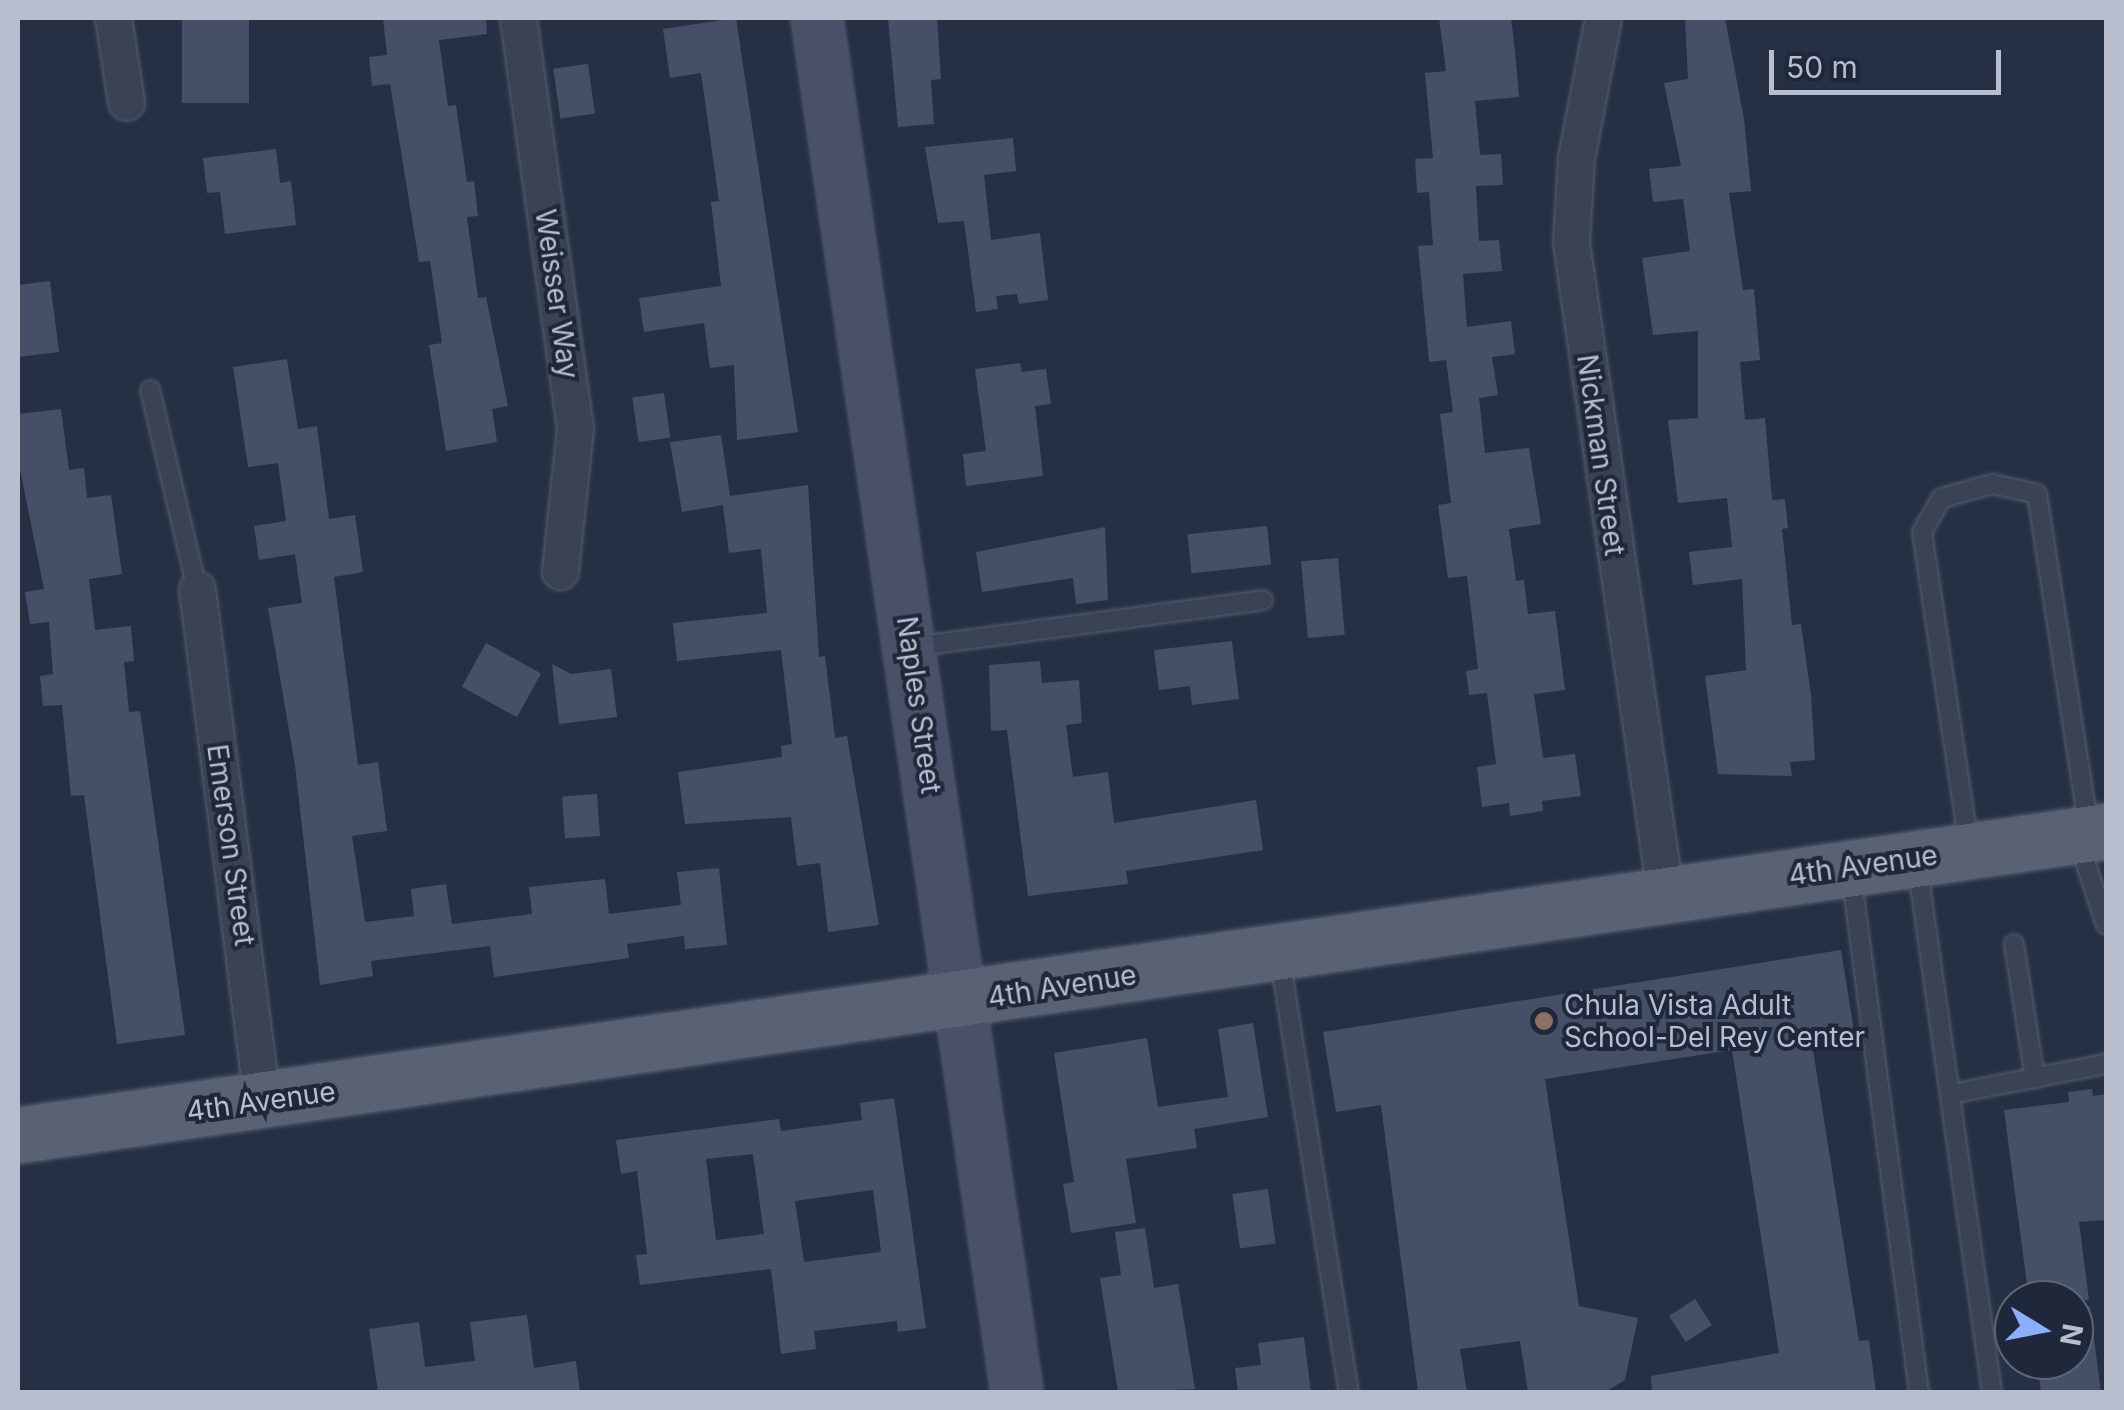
<!DOCTYPE html>
<style>
body{margin:0}
#map{position:relative;width:2124px;height:1410px;overflow:hidden;background:#263045;font-family:Inter,sans-serif}
div>[style]{position:absolute}
.building>*{inset:0;background:#455067;transform-origin:0 0}
.roads{filter:drop-shadow(0 0 2px #565e6f) drop-shadow(0 0 2px #565e6f)}
.lane>*{height:18px;margin:-9px;padding:0 9px;transform-origin:9px;border-radius:9px;background:#3a4354}
.street>*{height:35px;margin:-17.5px;padding:0 17.5px;transform-origin:17.5px;border-radius:17.5px;background:#3a4354}
.secondary>*{height:50px;margin:-25px;padding:0 25px;transform-origin:25px;border-radius:25px;background:#485167}
.primary>*{height:55px;margin:-27.5px;padding:0 27.5px;transform-origin:27.5px;border-radius:27.5px;background:#586274}
.dots>*{width:28px;height:28px;translate:-50% -50%;box-sizing:border-box;border:5px solid #1f283a;border-radius:50%}
span{translate:-50% -50%;white-space:nowrap;text-align:center;line-height:1.15;-webkit-text-stroke:8px #1f283a;paint-order:stroke}
.street-label{font-size:28px;color:#b8bece}
.poi-label{font-size:28px;color:#b8bece}
.left{translate:0 -50%;text-align:left}
.frame{position:absolute;inset:0;border:20px solid #b8bece;pointer-events:none}
.north{position:absolute;left:1994px;top:1280px;width:100px;height:100px;box-sizing:border-box;background:#1f283a;border:2px solid #5c6475;border-radius:50%;rotate:100deg;font-size:28px;font-weight:700;line-height:40px;text-align:center;color:#b8bece}
.north::after{content:'';display:block;margin:auto;width:35px;height:45px;background:#8daefe;clip-path:polygon(50% 0,100% 100%,50% 72%,0 100%)}
.scale{position:absolute;left:1769px;top:50px;width:232px;height:45px;box-sizing:border-box;border:5px solid #b8bece;border-top:0;padding-left:12px;font-size:30px;line-height:35px;white-space:nowrap;color:#b8bece;-webkit-text-stroke:8px #1f283a;paint-order:stroke}
</style>
<div id="map">
<div class="building">
<div style="left:182px;top:18px;width:67px;height:85px"></div>
<div style="clip-path:polygon(383px 18px,486px 18px,487px 34px,439px 40px,448px 106px,456px 105px,467px 182px,474px 181px,478px 216px,467px 217px,478px 298px,486px 297px,508px 406px,492px 409px,497px 442px,446px 451px,429px 345px,442px 343px,430px 261px,419px 262px,390px 84px,372px 86px,369px 57px,387px 55px)"></div>
<div style="clip-path:polygon(736px 18px,798px 432px,737px 440px,734px 365px,710px 368px,704px 323px,644px 332px,639px 298px,721px 286px,711px 202px,719px 201px,701px 73px,670px 78px,663px 29px)"></div>
<div style="clip-path:polygon(888px 18px,937px 18px,941px 79px,931px 80px,934px 124px,898px 127px)"></div>
<div style="clip-path:polygon(1439px 18px,1511px 18px,1515px 51px,1519px 97px,1475px 101px,1480px 155px,1501px 154px,1503px 185px,1476px 186px,1479px 241px,1499px 240px,1502px 271px,1463px 274px,1467px 327px,1511px 321px,1515px 354px,1492px 357px,1498px 395px,1479px 398px,1485px 453px,1529px 448px,1541px 524px,1509px 529px,1516px 581px,1524px 580px,1528px 614px,1555px 611px,1565px 690px,1534px 694px,1543px 758px,1575px 754px,1581px 796px,1542px 801px,1543px 811px,1510px 816px,1509px 803px,1482px 807px,1477px 767px,1496px 764px,1487px 693px,1469px 695px,1466px 671px,1478px 669px,1467px 576px,1448px 578px,1438px 505px,1451px 503px,1440px 414px,1453px 412px,1446px 360px,1429px 362px,1418px 246px,1433px 245px,1429px 192px,1417px 193px,1415px 159px,1433px 158px,1425px 73px,1446px 71px)"></div>
<div style="clip-path:polygon(1685px 18px,1725px 18px,1744px 119px,1751px 191px,1729px 193px,1743px 290px,1754px 289px,1760px 360px,1740px 362px,1745px 420px,1765px 418px,1772px 500px,1785px 499px,1788px 528px,1782px 529px,1792px 625px,1801px 624px,1811px 695px,1815px 760px,1790px 762px,1792px 776px,1718px 774px,1705px 676px,1746px 670px,1742px 579px,1693px 585px,1689px 552px,1732px 547px,1727px 498px,1678px 503px,1668px 420px,1698px 418px,1698px 331px,1653px 335px,1642px 258px,1690px 251px,1683px 199px,1653px 202px,1649px 169px,1681px 166px,1664px 83px,1688px 79px)"></div>
<div style="left:588px;top:64px;width:50px;height:35px;rotate:82deg"></div>
<div style="clip-path:polygon(1013px 138px,1016px 171px,984px 175px,991px 240px,1040px 233px,1048px 300px,1019px 304px,1017px 294px,996px 296px,998px 309px,976px 312px,964px 221px,938px 223px,925px 147px)"></div>
<div style="clip-path:polygon(276px 149px,280px 183px,291px 181px,296px 225px,225px 234px,220px 192px,207px 193px,203px 158px)"></div>
<div style="clip-path:polygon(50px 281px,59px 352px,18px 357px,18px 285px)"></div>
<div style="clip-path:polygon(287px 359px,298px 429px,317px 426px,329px 519px,355px 515px,363px 572px,334px 577px,358px 765px,378px 762px,387px 831px,352px 836px,365px 922px,414px 916px,411px 889px,446px 884px,452px 924px,532px 914px,529px 887px,605px 879px,609px 914px,681px 905px,677px 872px,719px 868px,727px 945px,685px 949px,684px 936px,627px 944px,629px 958px,494px 977px,490px 946px,371px 961px,373px 976px,320px 985px,295px 765px,268px 608px,302px 603px,295px 554px,259px 560px,254px 526px,286px 521px,278px 463px,248px 467px,233px 367px)"></div>
<div style="clip-path:polygon(1020px 363px,1022px 372px,1046px 369px,1051px 404px,1035px 406px,1043px 476px,966px 486px,963px 454px,986px 451px,975px 369px)"></div>
<div style="left:664px;top:393px;width:45px;height:32px;rotate:82deg"></div>
<div style="clip-path:polygon(61px 409px,69px 470px,84px 468px,87px 498px,111px 495px,122px 574px,89px 579px,95px 630px,131px 626px,134px 661px,124px 662px,129px 712px,140px 711px,185px 1035px,117px 1044px,84px 795px,71px 796px,62px 705px,43px 706px,40px 676px,53px 674px,49px 622px,30px 624px,25px 592px,44px 589px,18px 459px,18px 414px)"></div>
<div style="clip-path:polygon(721px 435px,730px 496px,808px 485px,819px 657px,825px 656px,835px 738px,847px 736px,879px 925px,828px 932px,820px 863px,797px 866px,791px 817px,685px 824px,678px 772px,782px 757px,781px 746px,792px 744px,781px 650px,677px 661px,673px 623px,767px 613px,761px 549px,729px 553px,723px 505px,682px 512px,670px 442px)"></div>
<div style="left:1267px;top:526px;width:39px;height:80px;rotate:84deg"></div>
<div style="clip-path:polygon(1105px 527px,1108px 600px,1076px 604px,1073px 578px,982px 592px,976px 552px)"></div>
<div style="left:1338px;top:558px;width:77px;height:37px;rotate:85deg"></div>
<div style="clip-path:polygon(1232px 641px,1239px 699px,1192px 705px,1190px 686px,1159px 690px,1154px 650px)"></div>
<div style="left:486px;top:643px;width:63px;height:50px;rotate:29deg"></div>
<div style="clip-path:polygon(1040px 661px,1042px 683px,1079px 680px,1082px 723px,1066px 725px,1073px 777px,1108px 772px,1114px 823px,1256px 800px,1263px 850px,1126px 871px,1128px 884px,1028px 896px,1007px 730px,991px 731px,989px 665px)"></div>
<div style="clip-path:polygon(552px 664px,571px 674px,611px 669px,617px 717px,559px 724px)"></div>
<div style="left:597px;top:794px;width:42px;height:35px;rotate:86deg"></div>
<div style="clip-path:polygon(1841px 950px,1854px 1031px,1811px 1037px,1859px 1341px,1869px 1340px,1876px 1392px,1652px 1392px,1651px 1376px,1779px 1353px,1732px 1050px,1545px 1079px,1579px 1306px,1638px 1318px,1625px 1380px,1605px 1392px,1528px 1392px,1520px 1341px,1460px 1349px,1467px 1392px,1418px 1392px,1381px 1105px,1336px 1112px,1323px 1032px)"></div>
<div style="clip-path:polygon(1253px 1023px,1268px 1117px,1194px 1129px,1197px 1148px,1126px 1159px,1136px 1223px,1071px 1233px,1063px 1184px,1074px 1182px,1054px 1053px,1147px 1038px,1158px 1107px,1228px 1097px,1218px 1029px)"></div>
<div style="clip-path:polygon(2092px 1089px,2093px 1096px,2106px 1094px,2106px 1220px,2079px 1222px,2089px 1300px,2029px 1300px,2004px 1110px,2069px 1102px,2068px 1092px)"></div>
<div style="clip-path:polygon(evenodd,894px 1098px,926px 1328px,898px 1332px,897px 1321px,814px 1331px,816px 1349px,781px 1354px,771px 1269px,640px 1285px,636px 1255px,647px 1254px,637px 1171px,621px 1174px,616px 1140px,779px 1119px,781px 1131px,862px 1120px,860px 1103px,894px 1098px,753px 1154px,764px 1234px,716px 1240px,706px 1159px,753px 1154px,894px 1098px,873px 1190px,881px 1252px,804px 1262px,795px 1201px,873px 1190px)"></div>
<div style="left:1268px;top:1189px;width:55px;height:36px;rotate:82deg"></div>
<div style="clip-path:polygon(1145px 1228px,1154px 1288px,1178px 1284px,1195px 1389px,1118px 1392px,1100px 1278px,1121px 1275px,1115px 1232px)"></div>
<div style="left:1695px;top:1299px;width:31px;height:31px;rotate:57deg"></div>
<div style="clip-path:polygon(2090px 1307px,2101px 1392px,2041px 1392px,2037px 1360px,2074px 1360px,2074px 1308px)"></div>
<div style="clip-path:polygon(527px 1315px,534px 1368px,576px 1361px,580px 1392px,378px 1392px,369px 1329px,419px 1322px,425px 1367px,475px 1361px,470px 1322px)"></div>
<div style="clip-path:polygon(1304px 1337px,1311px 1392px,1238px 1392px,1235px 1368px,1261px 1365px,1258px 1343px)"></div>
</div>
<div class="roads">
<div class="lane">
<div style="left:150px;top:390px;width:204px;rotate:76.7deg"></div>
<div style="left:912px;top:647px;width:354px;rotate:-7.6deg"></div>
<div style="left:2078px;top:840px;width:89px;rotate:71.8deg"></div>
<div style="left:1969px;top:846px;width:317px;rotate:-98.5deg"></div>
<div style="left:1922px;top:532px;width:39px;rotate:-60deg"></div>
<div style="left:1942px;top:498px;width:52px;rotate:-15.6deg"></div>
<div style="left:1992px;top:484px;width:46px;rotate:12.5deg"></div>
<div style="left:2037px;top:494px;width:339px;rotate:81.2deg"></div>
<div style="left:1917px;top:863px;width:534px;rotate:81.93deg"></div>
<div style="left:1851px;top:872px;width:524px;rotate:82.55deg"></div>
<div style="left:2014px;top:944px;width:136px;rotate:81.1deg"></div>
<div style="left:1280px;top:958px;width:439px;rotate:81deg"></div>
<div style="left:1951px;top:1094px;width:158px;rotate:-11deg"></div>
</div>
<div class="street">
<div style="left:113px;top:18px;width:85px;rotate:81.2deg"></div>
<div style="left:518px;top:18px;width:414px;rotate:82.1deg"></div>
<div style="left:575px;top:428px;width:144px;rotate:96deg"></div>
<div style="left:1603px;top:18px;width:143px;rotate:100.9deg"></div>
<div style="left:1576px;top:158px;width:84px;rotate:93.4deg"></div>
<div style="left:1571px;top:242px;width:657px;rotate:81.77deg"></div>
<div style="left:197px;top:589px;width:516px;rotate:82.76deg"></div>
</div>
<div class="secondary">
<div style="left:817px;top:18px;width:1388px;rotate:81.72deg"></div>
</div>
<div class="primary">
<div style="left:18px;top:1135px;width:2110px;rotate:-8.28deg"></div>
</div>
</div>
<div class="dots">
<div style="left:1544px;top:1021px;background:#8d6e63"></div>
</div>
<div class="street-label">
<span style="left:557px;top:294px;rotate:82deg">Weisser Way</span>
<span style="left:1601px;top:455px;rotate:82deg">Nickman Street</span>
<span style="left:919px;top:705px;rotate:82deg">Naples Street</span>
<span style="left:231px;top:845px;rotate:82deg">Emerson Street</span>
<span style="left:1863px;top:865px;rotate:-8deg">4th Avenue</span>
<span style="left:1062px;top:986px;rotate:-9deg">4th Avenue</span>
<span style="left:261px;top:1101px;rotate:-8deg">4th Avenue</span>
</div>
<div class="poi-label">
<span class="left" style="left:1564px;top:1021px">Chula Vista Adult<br>School-Del Rey Center</span>
</div>
<div class="frame"></div>
<div class="north">N</div>
<div class="scale">50 m</div>
</div>
